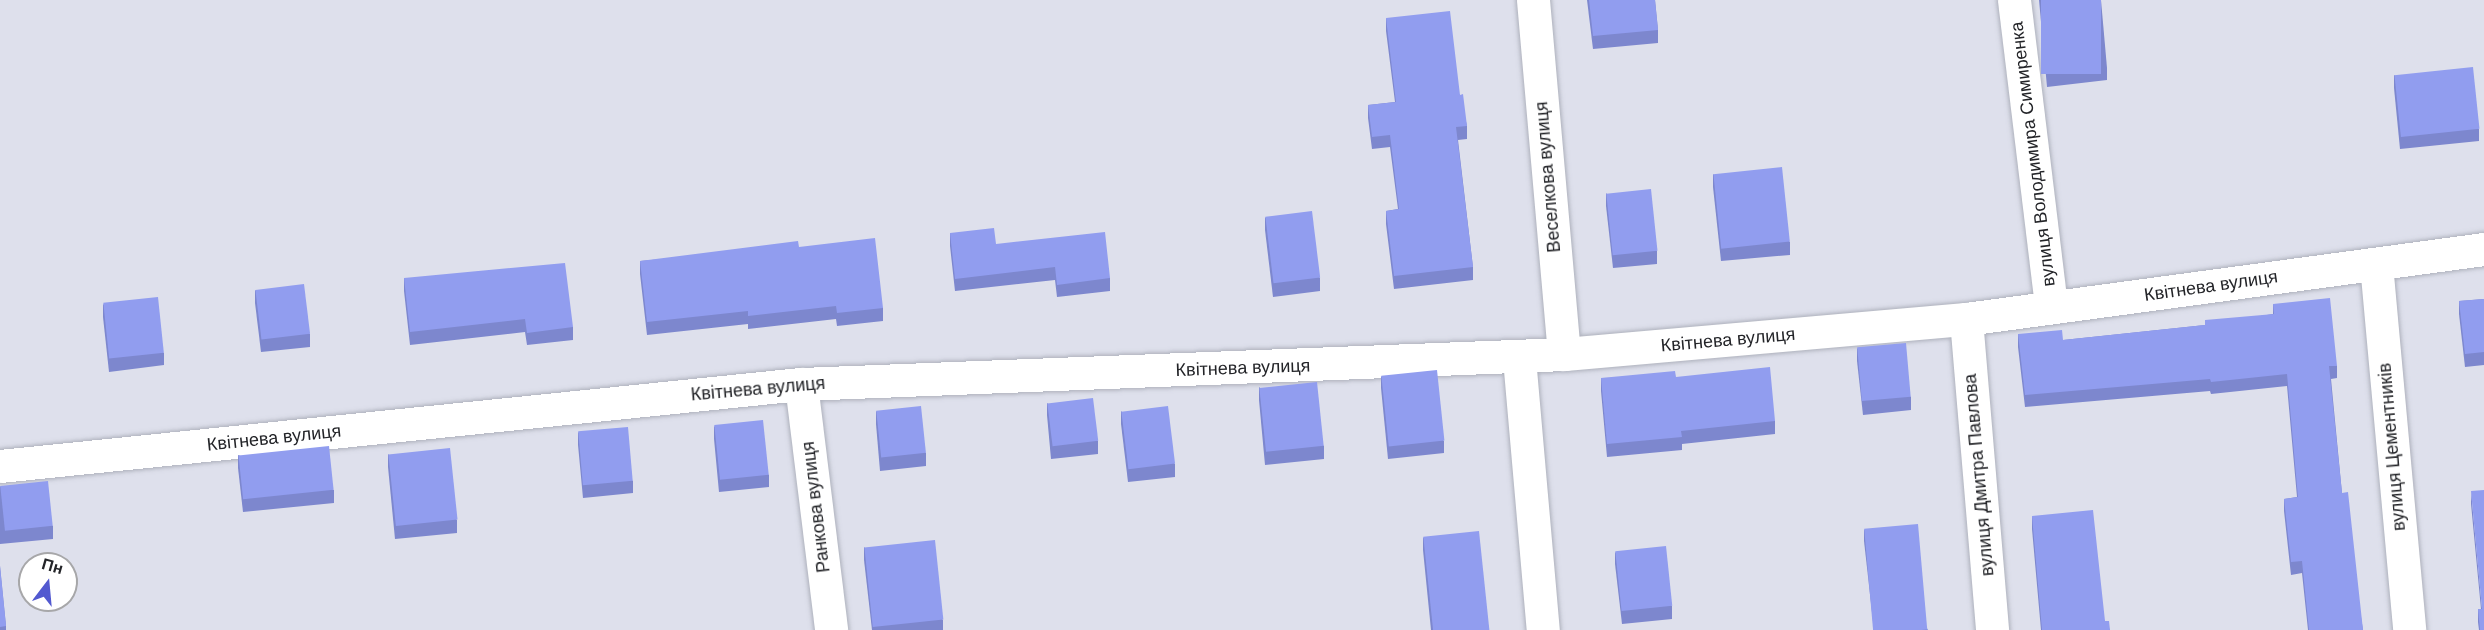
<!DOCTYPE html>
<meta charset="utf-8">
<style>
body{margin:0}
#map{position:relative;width:2484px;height:630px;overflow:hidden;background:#dee0ec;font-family:"DM Sans",sans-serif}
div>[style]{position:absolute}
.roads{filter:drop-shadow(0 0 2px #aeb1bc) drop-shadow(0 0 2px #aeb1bc)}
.street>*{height:33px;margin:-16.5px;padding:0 16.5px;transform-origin:16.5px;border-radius:16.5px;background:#fff}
.wall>*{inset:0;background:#7d87ce}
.building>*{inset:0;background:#919def;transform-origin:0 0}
span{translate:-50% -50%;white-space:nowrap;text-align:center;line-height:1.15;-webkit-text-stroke:4.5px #fff;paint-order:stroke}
.street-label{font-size:18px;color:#232428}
.north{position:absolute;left:18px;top:552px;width:60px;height:60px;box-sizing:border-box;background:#fff;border:2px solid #a7a7a9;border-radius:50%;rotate:16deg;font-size:16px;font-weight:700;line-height:24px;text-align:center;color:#232428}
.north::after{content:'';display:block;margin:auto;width:21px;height:27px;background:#5259d0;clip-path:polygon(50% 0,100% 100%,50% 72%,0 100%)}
</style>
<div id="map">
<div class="roads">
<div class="street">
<div style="left:1533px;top:0;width:355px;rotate:85deg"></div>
<div style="left:2014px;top:0;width:309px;rotate:83.1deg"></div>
<div style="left:2376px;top:264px;width:367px;rotate:84.8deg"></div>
<div style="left:1966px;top:319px;width:312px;rotate:85.2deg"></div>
<div style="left:1519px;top:358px;width:273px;rotate:85deg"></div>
<div style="left:801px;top:384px;width:248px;rotate:83deg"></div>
<div style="left:0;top:466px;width:805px;rotate:-5.85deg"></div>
<div style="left:801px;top:384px;width:764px;rotate:-2.25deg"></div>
<div style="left:1564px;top:354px;width:404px;rotate:-5deg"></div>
<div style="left:1966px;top:319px;width:523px;rotate:-7.7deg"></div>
</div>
</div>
<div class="wall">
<div style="clip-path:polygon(1587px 0,1655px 0,1658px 30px,1658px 43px,1593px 49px)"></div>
<div style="clip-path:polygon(2039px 0,2101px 0,2107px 68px,2107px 80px,2047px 87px)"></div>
<div style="clip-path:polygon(1386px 18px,1460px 95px,1467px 126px,1467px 139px,1458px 140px,1473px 267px,1473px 280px,1394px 289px,1386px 224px,1386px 211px,1398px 209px,1390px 147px,1372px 149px,1368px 118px,1368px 105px,1395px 102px,1386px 31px)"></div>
<div style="clip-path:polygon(2394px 75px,2479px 129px,2479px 141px,2400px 149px,2394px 88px)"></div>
<div style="clip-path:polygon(1713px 174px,1790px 242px,1790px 255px,1721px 261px,1713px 187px)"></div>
<div style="clip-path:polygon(1606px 193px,1657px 251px,1657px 264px,1613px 268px,1606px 206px)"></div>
<div style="clip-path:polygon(1265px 217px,1320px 278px,1320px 291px,1273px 297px,1265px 230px)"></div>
<div style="clip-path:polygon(950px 233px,996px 244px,1110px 278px,1110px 291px,1057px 297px,1055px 280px,955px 291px,950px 246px)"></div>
<div style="clip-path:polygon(799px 247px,883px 308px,883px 321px,837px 326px,836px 319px,748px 329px,748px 324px,647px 335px,640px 274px,640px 261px)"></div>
<div style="clip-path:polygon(404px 278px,573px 327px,573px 340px,527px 345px,525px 332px,410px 345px,404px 291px)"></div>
<div style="clip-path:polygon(255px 290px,310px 334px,310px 347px,261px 352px,255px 303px)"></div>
<div style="clip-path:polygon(2484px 299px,2484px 365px,2465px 367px,2459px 314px,2459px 301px)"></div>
<div style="clip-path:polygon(103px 304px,164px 353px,164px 365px,109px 372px,103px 317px)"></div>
<div style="clip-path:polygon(2273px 304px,2337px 366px,2337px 378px,2331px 379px,2342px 493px,2363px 630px,2308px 630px,2302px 573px,2291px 575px,2284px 511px,2284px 499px,2297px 497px,2287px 386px,2211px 394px,2210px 391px,2025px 407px,2018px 347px,2018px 334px,2063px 340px,2205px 325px,2273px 314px)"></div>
<div style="clip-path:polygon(1857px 348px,1911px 397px,1911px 410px,1863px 415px,1857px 361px)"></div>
<div style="clip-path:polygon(1381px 376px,1444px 441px,1444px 453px,1388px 459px,1381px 388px)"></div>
<div style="clip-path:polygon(1676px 377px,1775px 421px,1775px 434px,1682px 444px,1682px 450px,1607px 457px,1601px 391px,1601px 378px)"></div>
<div style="clip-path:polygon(1259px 387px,1324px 446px,1324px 459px,1265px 465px,1259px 400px)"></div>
<div style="clip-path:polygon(1047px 403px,1098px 441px,1098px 454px,1051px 459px,1047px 415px)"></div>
<div style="clip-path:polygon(876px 411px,926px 453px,926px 466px,880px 471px,876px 424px)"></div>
<div style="clip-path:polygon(1121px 411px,1175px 464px,1175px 477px,1128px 482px,1121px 424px)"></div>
<div style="clip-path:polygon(714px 426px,769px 475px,769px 487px,719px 492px,714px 439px)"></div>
<div style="clip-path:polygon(578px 432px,633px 481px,633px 493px,583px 498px,578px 445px)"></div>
<div style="clip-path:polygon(388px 454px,457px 520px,457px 533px,395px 539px,388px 467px)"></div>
<div style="clip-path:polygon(238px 455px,334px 490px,334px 503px,243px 512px,238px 468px)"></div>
<div style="clip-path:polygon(0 486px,53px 526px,53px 539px,0 544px)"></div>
<div style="clip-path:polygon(2471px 491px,2484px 630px,2479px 630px,2478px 622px,2478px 609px,2481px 609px,2471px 504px)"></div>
<div style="clip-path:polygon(2032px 516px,2105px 621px,2110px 630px,2041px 630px,2032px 529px)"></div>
<div style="clip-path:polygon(1864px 529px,1928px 630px,1874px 630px,1864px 541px)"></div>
<div style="clip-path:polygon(1423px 537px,1489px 630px,1431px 630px,1423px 550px)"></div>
<div style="clip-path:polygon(864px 547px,943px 620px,943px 630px,872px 630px,864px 560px)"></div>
<div style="clip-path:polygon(1615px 552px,1672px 606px,1672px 619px,1622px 624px,1615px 564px)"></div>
<div style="clip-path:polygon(0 566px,6px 626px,6px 630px,0 630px)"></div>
</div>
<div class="building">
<div style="clip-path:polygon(1589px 0,1655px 0,1658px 30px,1593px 36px)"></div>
<div style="left:2041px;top:0;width:60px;height:74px"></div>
<div style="clip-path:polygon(1450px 11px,1460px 95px,1463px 94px,1467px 126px,1456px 127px,1473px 267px,1394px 276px,1386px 211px,1399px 209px,1390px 135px,1372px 137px,1368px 105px,1396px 102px,1386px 18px)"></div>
<div style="left:2473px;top:67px;width:62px;height:79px;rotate:84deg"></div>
<div style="left:1782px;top:167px;width:75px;height:69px;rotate:84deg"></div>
<div style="left:1651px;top:189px;width:62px;height:45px;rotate:84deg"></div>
<div style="left:1312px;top:211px;width:67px;height:47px;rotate:83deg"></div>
<div style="clip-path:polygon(994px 228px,996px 244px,1105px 232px,1110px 278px,1057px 285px,1055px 267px,955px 279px,950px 233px)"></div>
<div style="clip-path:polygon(875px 238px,883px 308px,837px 313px,836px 306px,748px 316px,748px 311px,647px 322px,640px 261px,798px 241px,799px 247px)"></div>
<div style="clip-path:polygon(565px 263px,573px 327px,527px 333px,525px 319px,410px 332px,404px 278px)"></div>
<div style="left:304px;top:284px;width:50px;height:49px;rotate:83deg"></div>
<div style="left:158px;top:297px;width:56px;height:55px;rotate:84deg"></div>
<div style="clip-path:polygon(2330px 298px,2337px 366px,2329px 366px,2342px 493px,2348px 492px,2363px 630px,2309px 630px,2302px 561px,2291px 562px,2284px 499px,2298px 497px,2287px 374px,2211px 382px,2210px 379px,2025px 395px,2018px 334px,2062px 330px,2063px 340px,2205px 325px,2205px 320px,2274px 314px,2273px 304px)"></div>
<div style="clip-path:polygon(2484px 299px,2484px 352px,2465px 354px,2459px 301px)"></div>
<div style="left:1906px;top:343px;width:54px;height:49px;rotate:85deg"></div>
<div style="clip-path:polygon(1770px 367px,1775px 421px,1681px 431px,1682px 437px,1607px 444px,1601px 378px,1675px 371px,1676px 377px)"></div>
<div style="left:1437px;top:370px;width:71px;height:56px;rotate:84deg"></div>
<div style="left:1317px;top:382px;width:64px;height:58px;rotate:84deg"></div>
<div style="left:1093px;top:398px;width:43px;height:46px;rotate:83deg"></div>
<div style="left:921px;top:406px;width:47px;height:45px;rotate:84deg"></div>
<div style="left:1168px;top:406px;width:58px;height:47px;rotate:83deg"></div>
<div style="left:763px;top:420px;width:55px;height:49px;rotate:84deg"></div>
<div style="left:628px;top:427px;width:54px;height:50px;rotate:85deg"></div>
<div style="left:329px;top:446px;width:44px;height:91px;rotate:84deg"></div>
<div style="left:450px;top:448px;width:72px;height:62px;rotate:84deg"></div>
<div style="left:48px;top:481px;width:45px;height:48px;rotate:84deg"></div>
<div style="clip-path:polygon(2484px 490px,2484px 630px,2480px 630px,2478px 609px,2482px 609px,2471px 491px)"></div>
<div style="clip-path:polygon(2093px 510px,2105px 621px,2109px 621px,2110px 630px,2042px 630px,2032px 516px)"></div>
<div style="left:1918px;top:524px;width:106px;height:54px;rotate:85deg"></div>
<div style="left:1479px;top:531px;width:100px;height:56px;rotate:84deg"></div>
<div style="left:935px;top:540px;width:80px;height:71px;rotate:84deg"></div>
<div style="left:1666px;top:546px;width:60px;height:51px;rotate:84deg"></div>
<div style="clip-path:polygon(0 566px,6px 626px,0 627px)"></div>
</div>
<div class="street-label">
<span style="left:2033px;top:154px;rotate:-97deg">вулиця Володимира Симиренка</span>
<span style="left:1548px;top:177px;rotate:-95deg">Веселкова вулиця</span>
<span style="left:2211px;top:286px;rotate:-8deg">Квітнева вулиця</span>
<span style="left:1728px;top:340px;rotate:-5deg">Квітнева вулиця</span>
<span style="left:1243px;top:368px;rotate:-2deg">Квітнева вулиця</span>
<span style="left:758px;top:389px;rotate:-5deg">Квітнева вулиця</span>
<span style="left:274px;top:438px;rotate:-6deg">Квітнева вулиця</span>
<span style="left:2392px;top:447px;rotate:-95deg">вулиця Цементників</span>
<span style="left:1979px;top:475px;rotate:-95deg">вулиця Дмитра Павлова</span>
<span style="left:816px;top:507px;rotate:-97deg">Ранкова вулиця</span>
</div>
<div class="north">Пн</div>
</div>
